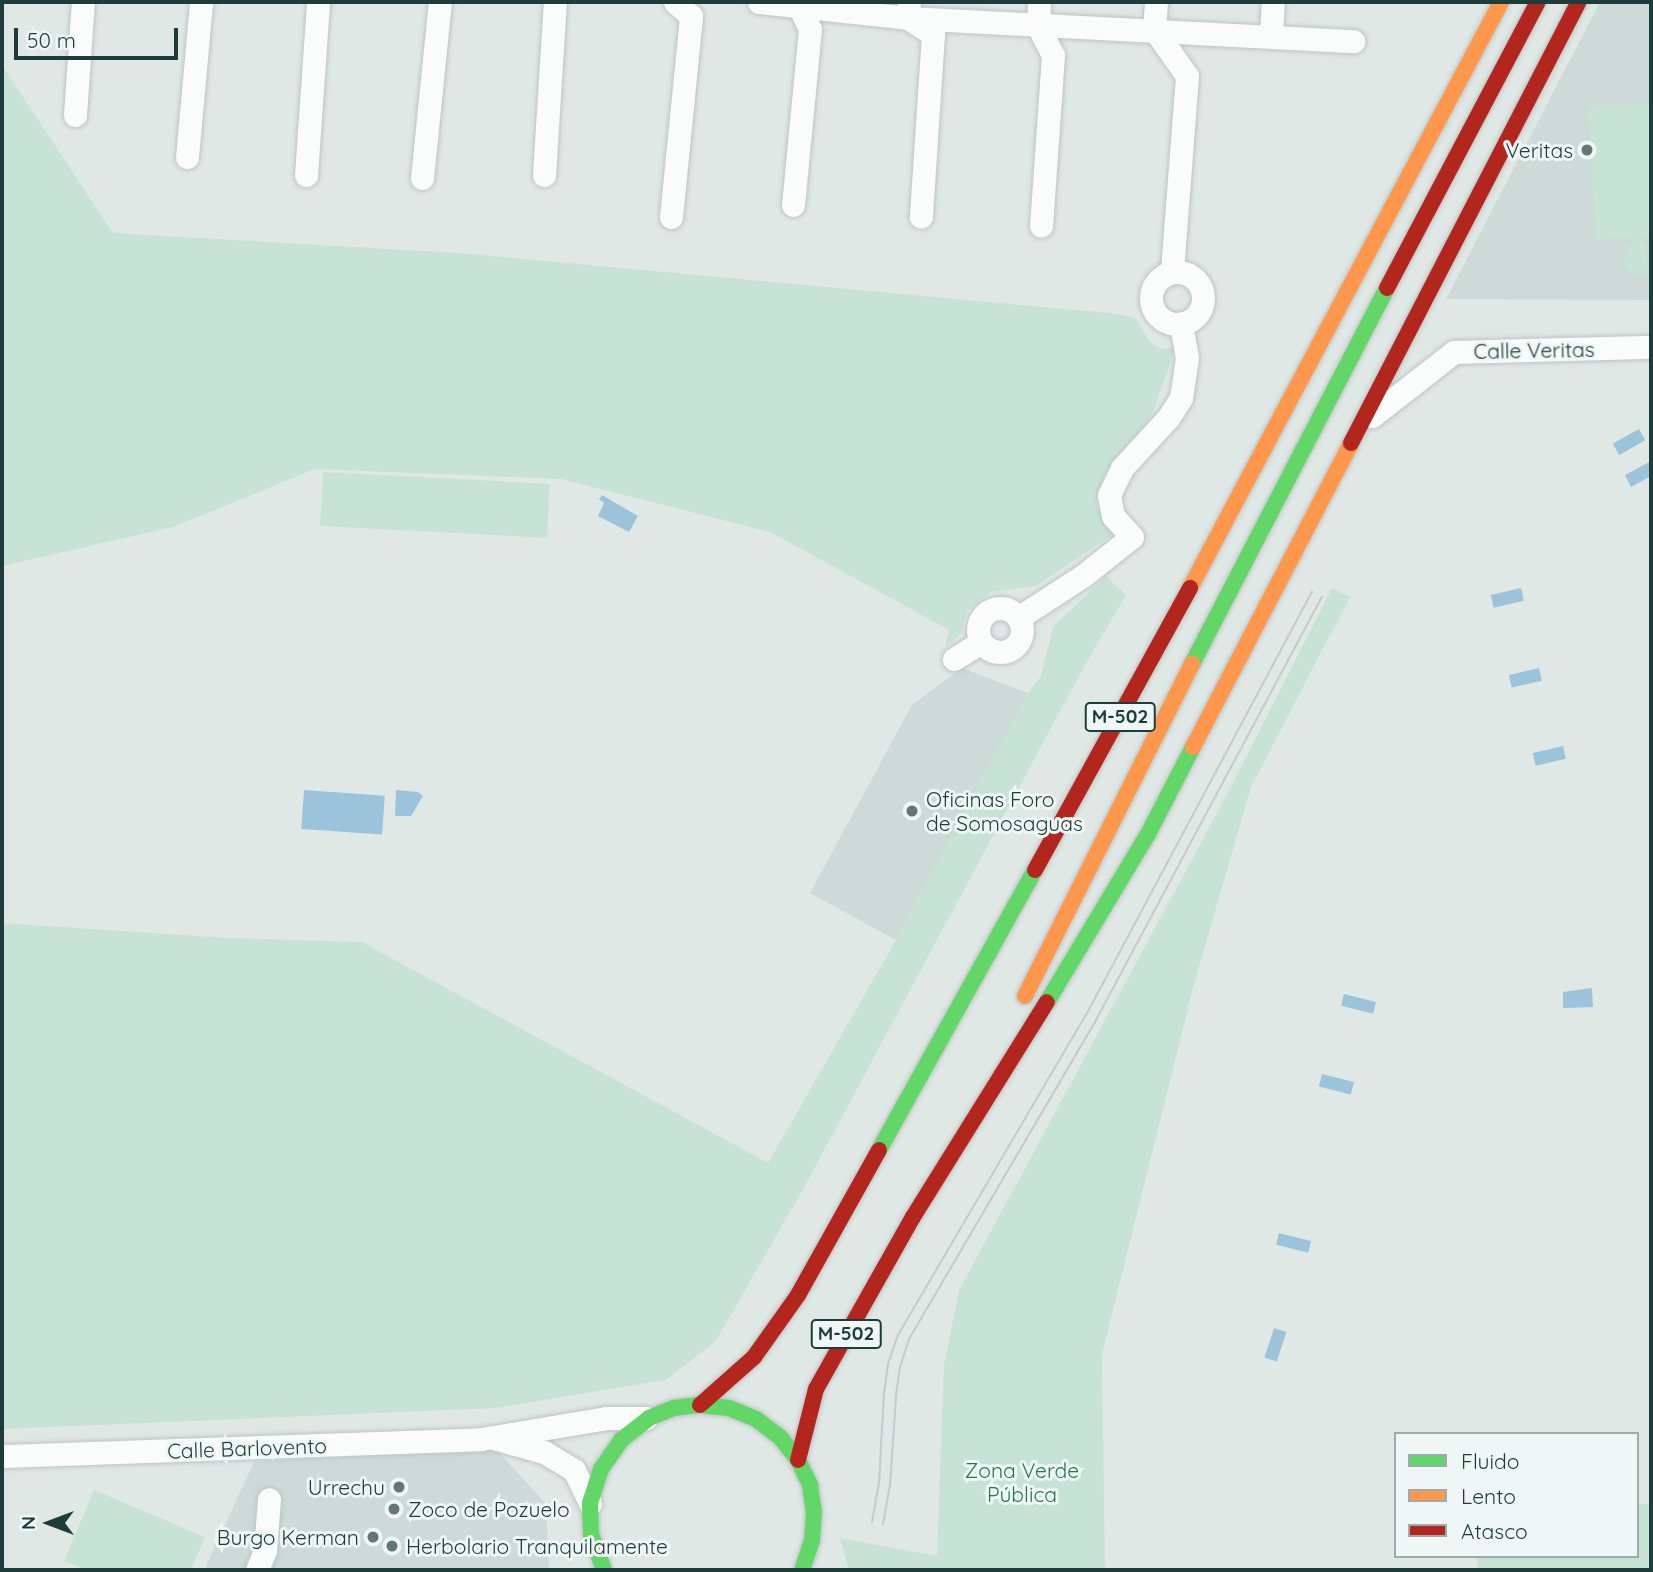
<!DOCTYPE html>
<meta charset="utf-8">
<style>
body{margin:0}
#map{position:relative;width:1653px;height:1572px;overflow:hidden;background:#e0e8e6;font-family:Quicksand,sans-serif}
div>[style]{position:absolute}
.built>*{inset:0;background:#cddad7}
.green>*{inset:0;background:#c7e3d6;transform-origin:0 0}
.water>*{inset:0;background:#9bc4dc;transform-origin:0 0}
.roads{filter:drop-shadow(0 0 2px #bdc5c3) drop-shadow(0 0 2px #bdc5c3)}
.street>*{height:23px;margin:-11.5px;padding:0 11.5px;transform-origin:11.5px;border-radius:11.5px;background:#fafcfb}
.street>.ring{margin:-11.5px;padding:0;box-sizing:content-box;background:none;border:23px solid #fafcfb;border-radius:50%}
.fast>*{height:16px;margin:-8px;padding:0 8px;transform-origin:8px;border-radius:8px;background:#63d668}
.slow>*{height:16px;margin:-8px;padding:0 8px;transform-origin:8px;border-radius:8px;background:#ff974d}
.jam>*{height:16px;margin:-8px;padding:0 8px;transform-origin:8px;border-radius:8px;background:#b3261e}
.tram>*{height:2px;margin:-1px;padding:0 1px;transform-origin:1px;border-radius:1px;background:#c5caca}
.dots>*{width:19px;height:19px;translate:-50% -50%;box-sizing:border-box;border:4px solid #eef7f5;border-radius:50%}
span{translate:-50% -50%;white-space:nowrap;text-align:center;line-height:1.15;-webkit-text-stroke:6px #eef7f5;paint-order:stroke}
.shield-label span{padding:2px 5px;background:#eef7f5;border:2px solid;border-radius:5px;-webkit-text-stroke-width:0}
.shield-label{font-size:19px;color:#1d3c3b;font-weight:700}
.poi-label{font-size:21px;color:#1d3c3b}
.right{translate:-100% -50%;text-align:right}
.left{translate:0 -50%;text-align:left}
.street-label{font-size:21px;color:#1d3c3b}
.park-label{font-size:21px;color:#247757}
.frame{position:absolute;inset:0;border:4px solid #1d3c3b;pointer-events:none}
.legend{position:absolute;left:1394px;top:1432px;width:245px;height:126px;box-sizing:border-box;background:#eef7f5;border:2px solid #9aacab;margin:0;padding:9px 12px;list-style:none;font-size:21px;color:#1d3c3b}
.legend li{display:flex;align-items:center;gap:14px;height:35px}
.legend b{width:35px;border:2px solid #9aacab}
.north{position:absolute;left:14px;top:1488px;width:70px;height:70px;-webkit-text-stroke:5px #eef7f5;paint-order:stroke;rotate:270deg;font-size:19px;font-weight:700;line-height:28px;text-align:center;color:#1d3c3b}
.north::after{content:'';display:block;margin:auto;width:24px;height:32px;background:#1d3c3b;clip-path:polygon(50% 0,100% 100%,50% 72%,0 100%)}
.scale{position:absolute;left:14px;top:28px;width:164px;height:32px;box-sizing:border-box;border:4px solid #1d3c3b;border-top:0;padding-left:9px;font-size:21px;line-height:24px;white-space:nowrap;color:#1d3c3b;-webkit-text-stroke:5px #eef7f5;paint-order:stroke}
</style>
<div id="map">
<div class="built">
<div style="clip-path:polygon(1600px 2px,1651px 2px,1651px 300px,1446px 299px)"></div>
<div style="clip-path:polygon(962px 668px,1028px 693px,896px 940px,810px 893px,912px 705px)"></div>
<div style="clip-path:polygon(494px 1447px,546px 1504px,549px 1570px,204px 1570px,254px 1462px)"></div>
</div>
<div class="green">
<div style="clip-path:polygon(2px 65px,113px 233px,459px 253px,1119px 314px,1136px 319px,1150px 342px,1162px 349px,1176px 347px,1151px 417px,1106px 471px,1097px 497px,1097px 509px,1113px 534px,1036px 586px,991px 592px,967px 611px,961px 634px,945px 647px,949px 630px,770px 532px,561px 479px,315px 469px,173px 527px,2px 566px)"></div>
<div style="clip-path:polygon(1651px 103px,1651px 236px,1641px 237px,1641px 244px,1646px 244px,1647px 274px,1629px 275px,1629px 267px,1621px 267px,1621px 260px,1627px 259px,1627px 244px,1633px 244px,1633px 237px,1596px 239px,1588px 106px)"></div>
<div style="left:323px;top:472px;width:227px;height:54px;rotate:3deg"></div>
<div style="clip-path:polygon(1106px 576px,1126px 595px,1081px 672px,806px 1184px,716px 1341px,666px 1380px,494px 1408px,2px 1429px,2px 923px,228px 938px,362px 942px,768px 1163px,896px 940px,1028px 693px,1041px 676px,1053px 627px)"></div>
<div style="clip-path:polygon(1332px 588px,1350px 597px,1251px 787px,1194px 984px,1102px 1354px,1105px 1570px,849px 1570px,840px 1538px,937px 1556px,944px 1365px,959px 1290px,1221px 806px)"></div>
<div style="clip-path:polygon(94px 1490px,205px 1537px,191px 1570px,86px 1570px,64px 1561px)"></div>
<div style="clip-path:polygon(1637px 1504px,1651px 1504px,1651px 1570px,1478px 1570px,1477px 1556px,1637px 1556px)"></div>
</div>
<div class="water">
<div style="left:1639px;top:429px;width:13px;height:30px;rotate:61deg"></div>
<div style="clip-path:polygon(1651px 461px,1651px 476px,1631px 487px,1625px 475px)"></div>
<div style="clip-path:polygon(602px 495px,638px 516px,629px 532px,598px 516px,604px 503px,599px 499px)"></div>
<div style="left:1521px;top:588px;width:13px;height:31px;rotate:77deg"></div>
<div style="left:1539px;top:668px;width:13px;height:31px;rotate:77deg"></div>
<div style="left:1563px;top:746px;width:13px;height:31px;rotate:77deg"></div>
<div style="left:304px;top:790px;width:81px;height:39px;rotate:4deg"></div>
<div style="clip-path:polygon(396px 790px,418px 792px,423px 796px,411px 816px,395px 816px)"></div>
<div style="clip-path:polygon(1592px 988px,1593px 1007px,1563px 1008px,1563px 992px)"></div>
<div style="left:1344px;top:994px;width:33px;height:12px;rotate:14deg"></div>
<div style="left:1322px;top:1074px;width:33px;height:13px;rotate:14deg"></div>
<div style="left:1279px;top:1233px;width:33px;height:12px;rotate:14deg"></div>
<div style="left:1274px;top:1328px;width:13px;height:31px;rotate:18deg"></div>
</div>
<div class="roads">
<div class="street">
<div style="left:759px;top:2px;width:150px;rotate:6.1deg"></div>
<div style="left:908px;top:18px;width:446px;rotate:3deg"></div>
<div style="left:909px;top:2px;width:16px;rotate:94deg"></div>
<div style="left:908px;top:18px;width:30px;rotate:33deg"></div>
<div style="left:933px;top:34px;width:183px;rotate:93.8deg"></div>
<div style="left:1039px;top:2px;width:24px;rotate:92deg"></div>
<div style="left:1038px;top:26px;width:33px;rotate:63deg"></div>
<div style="left:1053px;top:55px;width:171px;rotate:94deg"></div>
<div style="left:1156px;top:2px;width:27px;rotate:94deg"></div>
<div style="left:1154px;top:29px;width:57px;rotate:54.9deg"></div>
<div style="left:1187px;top:76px;width:197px;rotate:94.4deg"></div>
<div style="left:1271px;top:35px;width:33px;rotate:-87deg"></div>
<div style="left:75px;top:115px;width:113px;rotate:-86deg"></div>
<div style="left:187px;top:157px;width:156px;rotate:-84.8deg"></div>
<div style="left:306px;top:175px;width:173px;rotate:-86deg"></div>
<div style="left:544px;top:175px;width:173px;rotate:-86.4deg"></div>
<div style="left:422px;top:178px;width:177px;rotate:-84.2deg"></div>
<div style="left:793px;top:205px;width:177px;rotate:-84.5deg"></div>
<div style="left:810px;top:29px;width:30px;rotate:-116deg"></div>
<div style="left:671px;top:217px;width:202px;rotate:-84.3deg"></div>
<div style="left:691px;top:16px;width:21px;rotate:-139deg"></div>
<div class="ring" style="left:1151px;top:272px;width:29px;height:29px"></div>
<div style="left:1372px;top:416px;width:104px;rotate:-38deg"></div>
<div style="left:1454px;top:352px;width:197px;rotate:-1.5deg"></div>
<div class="ring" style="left:978px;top:608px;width:21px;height:21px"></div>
<div style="left:1018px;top:618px;width:79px;rotate:-33.1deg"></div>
<div style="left:1084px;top:575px;width:61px;rotate:-38.4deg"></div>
<div style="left:1132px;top:537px;width:28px;rotate:-132deg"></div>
<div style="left:1113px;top:516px;width:21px;rotate:-101deg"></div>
<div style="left:1109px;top:495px;width:30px;rotate:-64deg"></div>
<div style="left:1122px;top:468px;width:68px;rotate:-47.4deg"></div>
<div style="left:1168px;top:418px;width:24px;rotate:-57deg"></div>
<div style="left:1181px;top:398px;width:40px;rotate:-81.5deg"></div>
<div style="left:1187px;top:358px;width:35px;rotate:-100deg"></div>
<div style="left:954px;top:659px;width:32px;rotate:-32deg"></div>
<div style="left:493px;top:1438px;width:53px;rotate:15.4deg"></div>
<div style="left:544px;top:1452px;width:35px;rotate:31deg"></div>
<div style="left:574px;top:1470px;width:37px;rotate:64deg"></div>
<div style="left:2px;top:1456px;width:479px;rotate:-2deg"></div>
<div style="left:481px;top:1439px;width:127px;rotate:-9.5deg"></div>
<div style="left:606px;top:1418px;width:40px"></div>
<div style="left:257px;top:1570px;width:22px;rotate:-68deg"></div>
<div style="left:265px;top:1550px;width:51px;rotate:-85.5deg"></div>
</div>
<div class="fast">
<div style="left:1192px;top:664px;width:424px;rotate:-62.6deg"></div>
<div style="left:1047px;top:1002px;width:196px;rotate:-59deg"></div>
<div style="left:1148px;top:834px;width:98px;rotate:-62.7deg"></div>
<div style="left:879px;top:1150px;width:321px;rotate:-60.9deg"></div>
<div style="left:604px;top:1570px;width:38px;rotate:-110deg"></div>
<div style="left:591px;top:1534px;width:31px;rotate:-92deg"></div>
<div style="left:590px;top:1503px;width:36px;rotate:-72deg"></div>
<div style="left:601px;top:1469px;width:35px;rotate:-55deg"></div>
<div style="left:621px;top:1440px;width:36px;rotate:-38deg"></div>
<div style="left:649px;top:1418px;width:27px;rotate:-22deg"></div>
<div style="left:674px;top:1408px;width:26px;rotate:-7deg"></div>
<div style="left:700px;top:1405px;width:29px;rotate:6deg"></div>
<div style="left:729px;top:1408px;width:29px;rotate:22deg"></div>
<div style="left:756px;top:1419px;width:30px;rotate:37deg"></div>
<div style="left:780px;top:1437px;width:29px;rotate:52deg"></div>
<div style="left:798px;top:1460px;width:28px;rotate:64deg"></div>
<div style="left:810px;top:1485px;width:27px;rotate:82deg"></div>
<div style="left:814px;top:1512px;width:28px;rotate:94deg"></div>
<div style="left:812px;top:1540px;width:32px;rotate:108deg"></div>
</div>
<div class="slow">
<div style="left:1190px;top:588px;width:663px;rotate:-62.04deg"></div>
<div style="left:1193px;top:747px;width:343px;rotate:-62.5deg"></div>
<div style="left:1025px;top:996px;width:372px;rotate:-63.3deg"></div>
</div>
<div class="jam">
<div style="left:1387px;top:288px;width:323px;rotate:-62.2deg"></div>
<div style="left:1351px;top:443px;width:496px;rotate:-62.7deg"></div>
<div style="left:1035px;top:870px;width:322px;rotate:-61.2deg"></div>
<div style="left:700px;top:1405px;width:72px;rotate:-41.6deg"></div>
<div style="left:754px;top:1357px;width:76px;rotate:-54.6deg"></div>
<div style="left:798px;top:1295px;width:166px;rotate:-60.8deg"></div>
<div style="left:798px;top:1460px;width:73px;rotate:-75.8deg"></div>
<div style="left:816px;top:1389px;width:197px;rotate:-60.6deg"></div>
<div style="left:913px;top:1217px;width:253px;rotate:-58.1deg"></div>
</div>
</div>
<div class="tram">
<div style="left:872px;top:1522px;width:39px;rotate:-80deg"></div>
<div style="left:879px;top:1484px;width:91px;rotate:-86.9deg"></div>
<div style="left:884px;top:1393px;width:29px;rotate:-82deg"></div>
<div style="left:888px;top:1364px;width:31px;rotate:-71deg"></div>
<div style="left:898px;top:1335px;width:371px;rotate:-59.6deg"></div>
<div style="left:1086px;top:1015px;width:480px;rotate:-61.9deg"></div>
<div style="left:883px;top:1524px;width:39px;rotate:-80deg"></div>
<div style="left:890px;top:1486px;width:91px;rotate:-86.2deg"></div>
<div style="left:896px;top:1395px;width:28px;rotate:-82deg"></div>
<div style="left:900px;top:1367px;width:29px;rotate:-72deg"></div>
<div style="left:909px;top:1339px;width:370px;rotate:-59.6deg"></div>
<div style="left:1096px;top:1020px;width:480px;rotate:-61.9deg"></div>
</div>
<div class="dots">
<div style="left:1587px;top:150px;background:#617877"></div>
<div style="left:912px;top:811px;background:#617877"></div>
<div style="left:399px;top:1487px;background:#617877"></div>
<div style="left:394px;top:1509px;background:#617877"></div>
<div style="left:373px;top:1537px;background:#617877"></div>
<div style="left:392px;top:1546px;background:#617877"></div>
</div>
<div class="shield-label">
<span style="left:1120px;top:717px">M-502</span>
<span style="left:846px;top:1334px">M-502</span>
</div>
<div class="poi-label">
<span class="right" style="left:1573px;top:150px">Veritas</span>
<span class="left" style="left:926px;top:811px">Oficinas Foro<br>de Somosaguas</span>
<span class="right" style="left:385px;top:1487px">Urrechu</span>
<span class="left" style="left:408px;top:1509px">Zoco de Pozuelo</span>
<span class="right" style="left:359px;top:1537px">Burgo Kerman</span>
<span class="left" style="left:406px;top:1546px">Herbolario Tranquilamente</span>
</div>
<div class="street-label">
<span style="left:1534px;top:350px;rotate:-1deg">Calle Veritas</span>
<span style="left:247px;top:1448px;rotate:-2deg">Calle Barlovento</span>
</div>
<div class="park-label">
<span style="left:1022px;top:1482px">Zona Verde<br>Pública</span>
</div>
<div class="frame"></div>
<ul class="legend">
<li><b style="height:9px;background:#63d668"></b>Fluido</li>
<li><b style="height:9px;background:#ff974d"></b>Lento</li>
<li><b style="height:9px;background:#b3261e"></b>Atasco</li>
</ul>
<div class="north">N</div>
<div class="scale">50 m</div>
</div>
